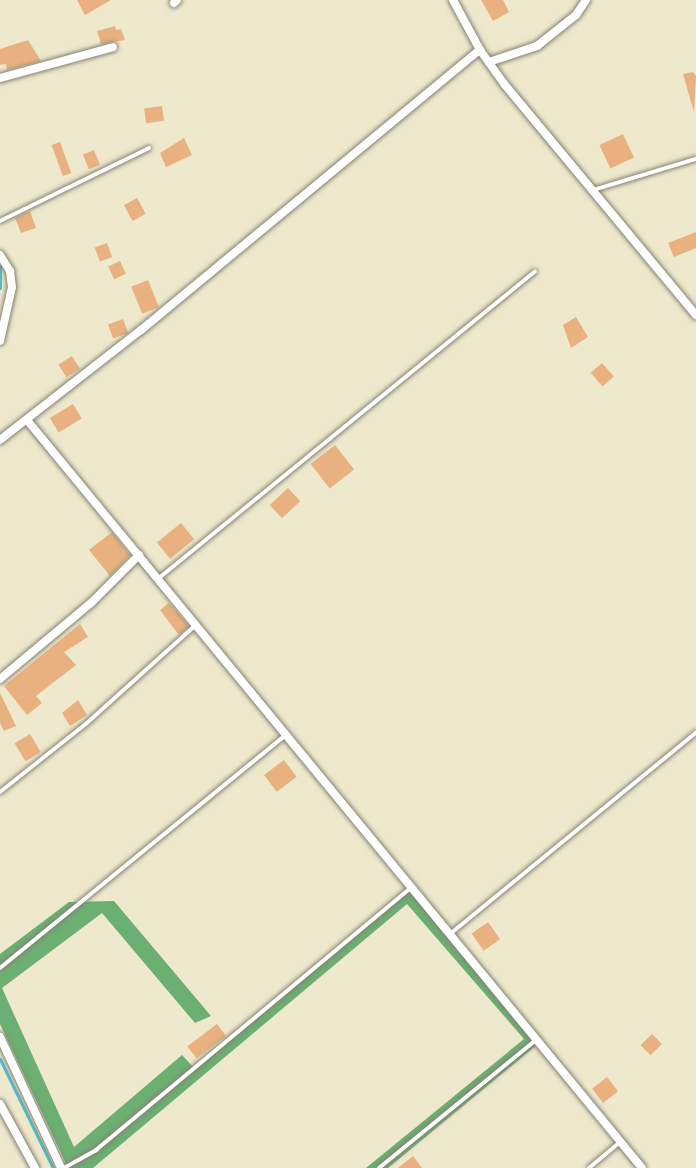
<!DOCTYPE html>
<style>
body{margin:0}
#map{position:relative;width:696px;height:1168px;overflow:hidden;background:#eee8cc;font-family:"Architects Daughter",sans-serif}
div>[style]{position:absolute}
.forest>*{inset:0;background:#6caf72}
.stream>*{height:3px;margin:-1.5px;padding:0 1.5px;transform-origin:1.5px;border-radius:1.5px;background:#50bdca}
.building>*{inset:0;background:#e9b180;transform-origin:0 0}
.roads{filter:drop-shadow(0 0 2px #858274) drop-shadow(0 0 2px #858274)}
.service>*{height:4px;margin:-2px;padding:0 2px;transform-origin:2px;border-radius:2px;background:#fff}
.minor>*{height:8px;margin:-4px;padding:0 4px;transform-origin:4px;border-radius:4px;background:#fff}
span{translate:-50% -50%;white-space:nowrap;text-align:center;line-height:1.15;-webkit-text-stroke:4.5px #fbf7ec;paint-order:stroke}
</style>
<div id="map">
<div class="forest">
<div style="clip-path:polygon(411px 889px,539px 1043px,388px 1168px,366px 1168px,524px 1039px,407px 904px,93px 1168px,68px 1168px,0 1024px,0 954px,69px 902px,114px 901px,211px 1016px,195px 1023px,102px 913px,2px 988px,74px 1147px,182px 1055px,194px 1068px)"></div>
</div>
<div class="stream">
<div style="left:0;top:266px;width:22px;rotate:90deg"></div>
<div style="left:0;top:1059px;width:121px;rotate:64.1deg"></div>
</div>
<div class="building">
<div style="clip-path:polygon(77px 0,111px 0,85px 15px)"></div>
<div style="clip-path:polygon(481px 0,503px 0,509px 12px,493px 21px)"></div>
<div style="clip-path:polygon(115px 26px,116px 30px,121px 29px,125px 40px,101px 44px,97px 31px)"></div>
<div style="clip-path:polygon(28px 40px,41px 61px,7px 70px,6px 64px,0 65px,0 49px)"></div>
<div style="clip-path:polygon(693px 72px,696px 76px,694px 112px,683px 74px)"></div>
<div style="left:162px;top:106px;width:15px;height:18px;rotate:82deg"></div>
<div style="left:623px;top:134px;width:26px;height:26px;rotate:65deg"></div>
<div style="clip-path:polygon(184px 138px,192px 155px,166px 167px,160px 153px)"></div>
<div style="left:60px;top:142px;width:33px;height:9px;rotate:70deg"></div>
<div style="left:94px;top:150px;width:16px;height:12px;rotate:68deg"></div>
<div style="left:137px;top:198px;width:18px;height:15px;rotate:61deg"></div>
<div style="clip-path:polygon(30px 211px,36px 228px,21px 233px,15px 218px)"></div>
<div style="clip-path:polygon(696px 232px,696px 248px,674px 257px,668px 243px)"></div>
<div style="left:107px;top:243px;width:15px;height:13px;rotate:70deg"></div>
<div style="left:120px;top:261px;width:14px;height:13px;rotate:65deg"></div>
<div style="left:148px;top:280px;width:29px;height:18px;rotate:68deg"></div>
<div style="clip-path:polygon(576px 317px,588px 337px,571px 348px,563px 325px)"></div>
<div style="left:123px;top:319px;width:15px;height:16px;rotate:70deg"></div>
<div style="left:72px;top:356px;width:15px;height:16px;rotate:58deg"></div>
<div style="left:602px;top:363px;width:18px;height:15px;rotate:49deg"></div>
<div style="left:73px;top:404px;width:17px;height:27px;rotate:59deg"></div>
<div style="left:335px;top:445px;width:31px;height:31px;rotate:52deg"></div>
<div style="left:288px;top:488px;width:18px;height:25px;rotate:47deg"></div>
<div style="left:181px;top:523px;width:21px;height:31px;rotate:51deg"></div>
<div style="clip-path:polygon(112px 532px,130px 555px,110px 576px,89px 550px)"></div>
<div style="clip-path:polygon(169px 603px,189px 626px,179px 635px,160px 610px)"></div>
<div style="clip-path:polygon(80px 624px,88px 637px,64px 652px,76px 665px,36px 696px,42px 703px,27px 715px,4px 686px)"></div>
<div style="clip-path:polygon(0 693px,16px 726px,4px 731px,0 723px)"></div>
<div style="clip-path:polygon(78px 700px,87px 715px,70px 726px,62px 713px)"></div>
<div style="left:30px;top:734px;width:21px;height:18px;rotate:59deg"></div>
<div style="left:284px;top:760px;width:21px;height:25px;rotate:53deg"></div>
<div style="left:488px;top:922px;width:21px;height:20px;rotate:55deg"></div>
<div style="left:217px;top:1024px;width:15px;height:37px;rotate:53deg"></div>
<div style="left:652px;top:1034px;width:14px;height:16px;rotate:45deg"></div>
<div style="left:607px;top:1077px;width:18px;height:19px;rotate:52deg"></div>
<div style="clip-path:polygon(413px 1156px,422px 1168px,398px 1168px)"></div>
</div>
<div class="roads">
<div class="service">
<div style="left:593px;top:190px;width:108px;rotate:-16.8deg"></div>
<div style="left:0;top:221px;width:166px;rotate:-26.1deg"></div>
<div style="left:159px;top:578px;width:485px;rotate:-39.2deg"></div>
<div style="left:0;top:792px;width:111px;rotate:-38.4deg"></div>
<div style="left:87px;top:723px;width:147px;rotate:-42deg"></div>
<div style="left:450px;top:934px;width:318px;rotate:-39.3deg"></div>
<div style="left:0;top:968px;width:370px;rotate:-39.2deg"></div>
<div style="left:64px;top:1168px;width:37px;rotate:-29deg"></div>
<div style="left:96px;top:1150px;width:409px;rotate:-39.8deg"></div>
<div style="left:379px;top:1168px;width:203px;rotate:-39.2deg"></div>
<div style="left:589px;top:1168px;width:39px;rotate:-40deg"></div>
</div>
<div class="minor">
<div style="left:453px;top:0;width:57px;rotate:61.6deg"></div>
<div style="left:480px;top:50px;width:43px;rotate:54.5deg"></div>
<div style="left:505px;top:85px;width:299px;rotate:50.3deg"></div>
<div style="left:174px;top:3px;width:4px;rotate:-45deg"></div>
<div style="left:489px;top:62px;width:51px;rotate:-18.4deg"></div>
<div style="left:537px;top:46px;width:50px;rotate:-38.5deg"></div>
<div style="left:576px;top:15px;width:18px;rotate:-56deg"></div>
<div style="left:0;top:78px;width:117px;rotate:-15.3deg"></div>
<div style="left:0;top:255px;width:19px;rotate:58deg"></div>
<div style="left:10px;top:271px;width:16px;rotate:83deg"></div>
<div style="left:12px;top:287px;width:55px;rotate:102.5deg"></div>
<div style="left:27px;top:420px;width:968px;rotate:50.57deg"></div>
<div style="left:0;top:440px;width:179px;rotate:-38deg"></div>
<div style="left:141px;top:330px;width:440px;rotate:-39.6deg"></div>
<div style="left:0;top:679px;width:119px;rotate:-39.9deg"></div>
<div style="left:91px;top:603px;width:68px;rotate:-45deg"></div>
<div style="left:0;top:1037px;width:145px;rotate:65deg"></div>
<div style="left:0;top:1104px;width:73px;rotate:61.3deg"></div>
</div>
</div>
</div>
